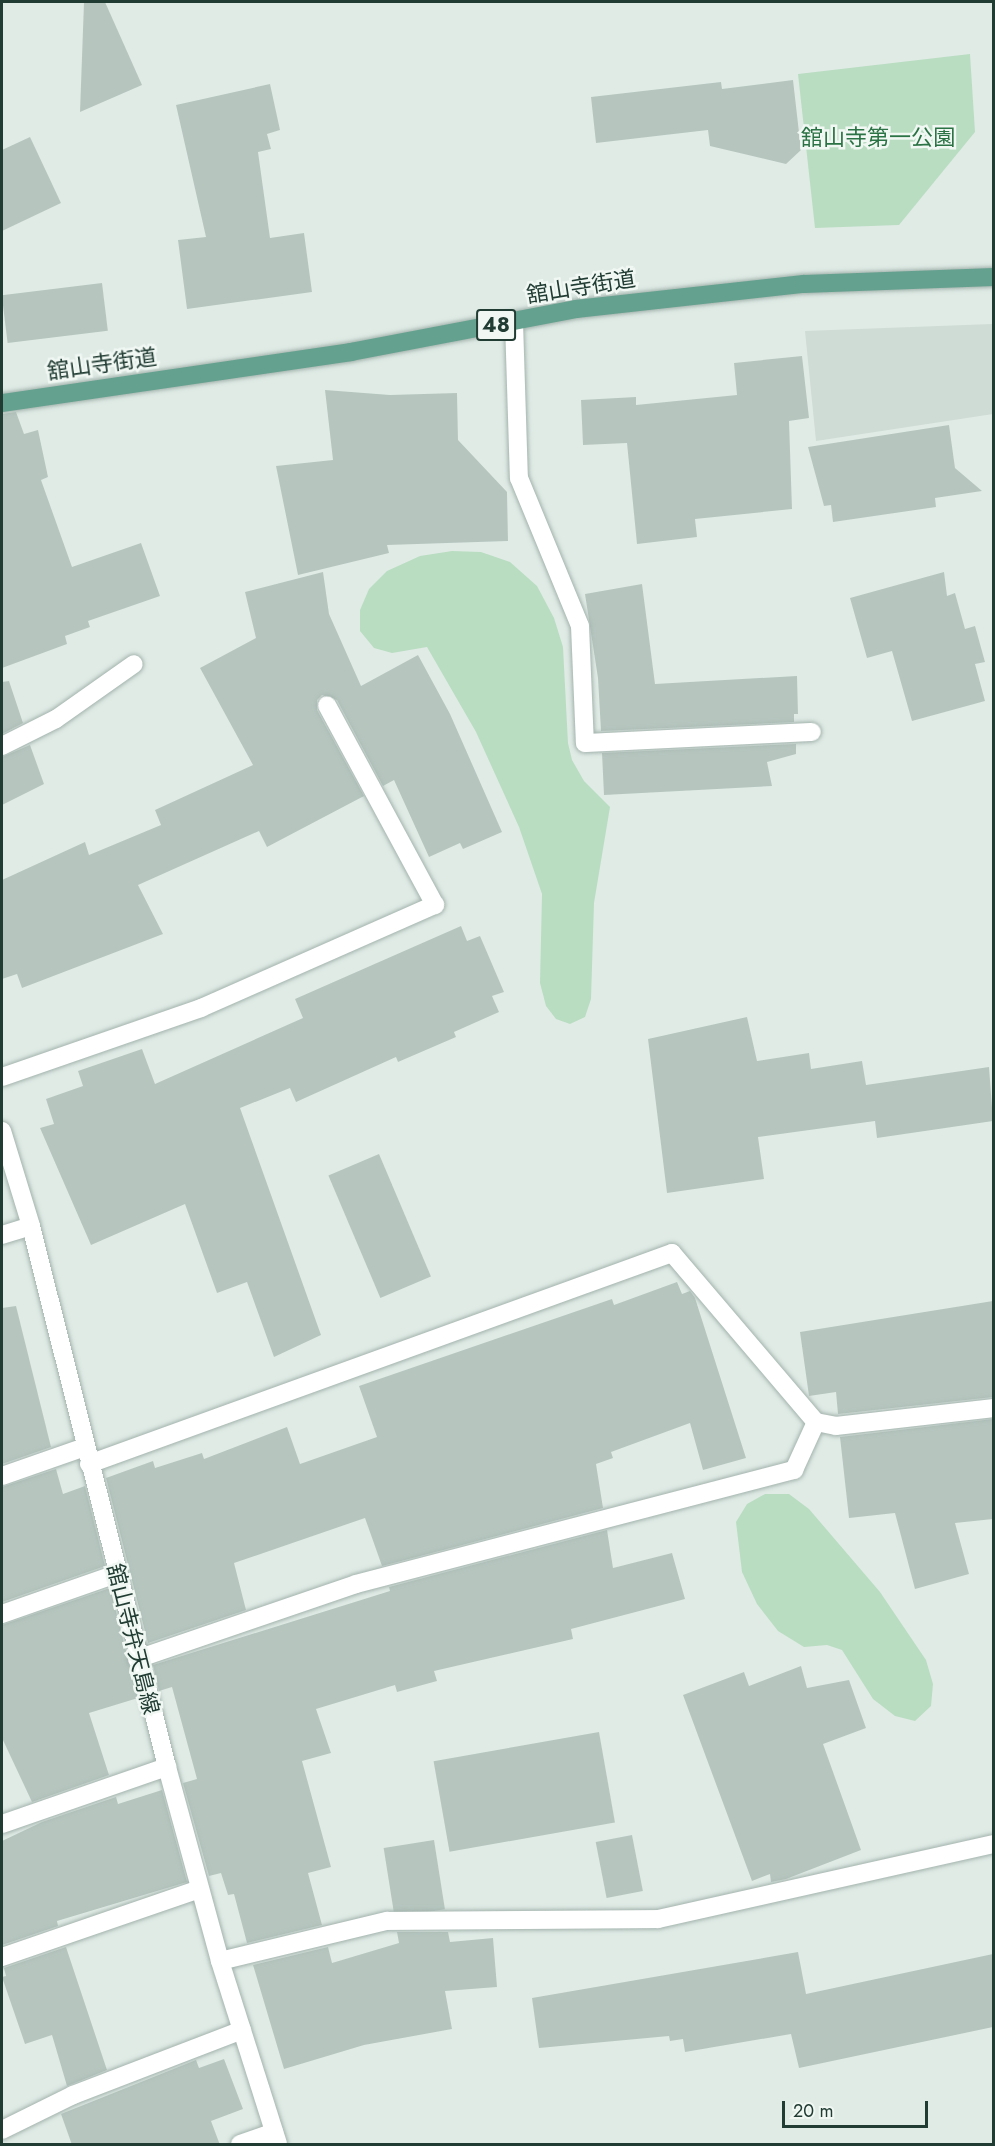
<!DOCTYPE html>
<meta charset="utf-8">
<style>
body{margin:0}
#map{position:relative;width:995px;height:2146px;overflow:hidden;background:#e0ebe6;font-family:Jost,"Noto Sans JP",sans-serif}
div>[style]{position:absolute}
.built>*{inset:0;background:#cfdbd5}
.green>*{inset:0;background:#b9ddc1}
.building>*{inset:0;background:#b6c6bf;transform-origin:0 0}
.roads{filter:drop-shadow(0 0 2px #a3b3ad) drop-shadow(0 0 2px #a3b3ad)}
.service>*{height:18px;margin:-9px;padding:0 9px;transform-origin:9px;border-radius:9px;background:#fff}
.minor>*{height:18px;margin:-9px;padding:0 9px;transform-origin:9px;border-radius:9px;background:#fff}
.secondary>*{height:18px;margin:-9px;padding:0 9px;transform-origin:9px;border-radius:9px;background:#fff}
.primary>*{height:18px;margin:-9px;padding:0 9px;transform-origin:9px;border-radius:9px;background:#65a18f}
span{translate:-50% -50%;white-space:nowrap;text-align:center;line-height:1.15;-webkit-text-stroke:5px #f1f8f4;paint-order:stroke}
.shield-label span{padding:2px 4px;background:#f1f8f4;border:2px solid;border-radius:4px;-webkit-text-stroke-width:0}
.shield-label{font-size:21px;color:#213c33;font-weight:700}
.park-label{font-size:22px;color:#2b7244}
.street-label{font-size:22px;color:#213c33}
.frame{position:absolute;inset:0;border:3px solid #213c33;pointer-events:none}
.scale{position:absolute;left:782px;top:2101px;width:146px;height:27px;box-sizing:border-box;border:3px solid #213c33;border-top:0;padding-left:8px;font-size:18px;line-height:21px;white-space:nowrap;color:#213c33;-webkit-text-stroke:4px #f1f8f4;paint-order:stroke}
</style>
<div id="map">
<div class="built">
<div style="clip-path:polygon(992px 324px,993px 414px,816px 441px,805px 331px)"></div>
</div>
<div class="green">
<div style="clip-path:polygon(970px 54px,975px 132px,899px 225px,815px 228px,798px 74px)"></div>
<div style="clip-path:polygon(452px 551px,481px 552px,510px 562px,537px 586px,554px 618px,563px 647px,568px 743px,572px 760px,584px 781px,610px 807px,594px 903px,591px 999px,585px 1017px,570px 1024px,556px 1019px,546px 1006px,540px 983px,542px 894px,519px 827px,476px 732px,427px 647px,392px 653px,374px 648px,360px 631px,360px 610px,369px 589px,387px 571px,420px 556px)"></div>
<div style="clip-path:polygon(765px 1494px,789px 1494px,809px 1509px,880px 1592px,926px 1660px,933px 1684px,931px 1706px,915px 1721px,895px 1716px,873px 1699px,842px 1650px,827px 1645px,804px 1647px,778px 1631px,757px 1604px,742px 1572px,736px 1522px,747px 1504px)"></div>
</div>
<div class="building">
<div style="clip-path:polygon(84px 2px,105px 2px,142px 85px,80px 112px)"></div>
<div style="clip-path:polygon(793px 80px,801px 150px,786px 164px,710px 146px,708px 130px,596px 143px,591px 97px,721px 82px,722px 89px)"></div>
<div style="clip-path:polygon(270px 84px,280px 130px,267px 134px,271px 149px,258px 152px,270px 238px,304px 233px,312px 292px,187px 309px,178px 240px,206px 237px,176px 105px)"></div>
<div style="clip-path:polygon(30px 137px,61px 203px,2px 231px,2px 150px)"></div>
<div style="left:102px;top:283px;width:48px;height:101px;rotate:83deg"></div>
<div style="clip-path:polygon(802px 356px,809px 418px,789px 421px,792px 509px,695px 519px,697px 537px,637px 544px,627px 443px,583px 445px,581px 400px,636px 397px,636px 405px,737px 395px,734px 363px)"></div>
<div style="clip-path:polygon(325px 390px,390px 395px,457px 393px,458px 440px,507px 492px,508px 541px,387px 545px,389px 553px,298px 575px,276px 466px,333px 460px)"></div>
<div style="clip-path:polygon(16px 412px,24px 434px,38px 430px,48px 477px,41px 480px,72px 567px,141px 543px,160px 596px,88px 621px,90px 627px,65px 636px,67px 644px,2px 668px,2px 414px)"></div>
<div style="clip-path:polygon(949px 425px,955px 468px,982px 491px,935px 498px,936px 507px,833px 522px,831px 505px,824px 506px,808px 447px)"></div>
<div style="clip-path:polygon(323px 572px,329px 614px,361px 686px,418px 655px,450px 714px,502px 832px,463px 849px,460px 843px,429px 857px,394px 780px,383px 786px,337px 700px,322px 695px,317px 700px,317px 710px,364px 796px,267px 847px,259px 831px,138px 885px,163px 934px,22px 988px,17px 974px,2px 979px,2px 880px,85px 842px,89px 855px,161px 825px,155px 810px,253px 765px,200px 668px,256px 638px,245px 592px)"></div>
<div style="clip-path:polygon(944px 572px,947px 596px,955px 593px,965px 629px,975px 626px,985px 662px,975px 664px,985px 701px,912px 721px,892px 651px,867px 658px,850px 598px)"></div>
<div style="clip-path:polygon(642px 584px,655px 684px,797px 676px,798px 714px,794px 714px,794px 722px,601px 731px,598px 678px,585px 594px)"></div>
<div style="clip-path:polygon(9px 681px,23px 723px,2px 734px,2px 682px)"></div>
<div style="clip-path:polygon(796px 744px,796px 754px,767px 762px,772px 786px,604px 795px,602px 753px)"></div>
<div style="clip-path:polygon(30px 745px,44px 784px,2px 805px,2px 757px)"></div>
<div style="clip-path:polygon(461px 926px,467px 941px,480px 936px,504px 992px,492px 996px,499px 1012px,454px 1032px,456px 1037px,398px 1062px,396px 1057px,296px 1102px,290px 1088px,240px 1108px,321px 1335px,274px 1357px,247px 1282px,217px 1293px,185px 1204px,91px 1245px,40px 1128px,54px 1124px,46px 1099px,83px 1086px,78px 1071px,142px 1049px,155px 1084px,303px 1018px,295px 999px)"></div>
<div style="clip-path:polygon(747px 1017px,757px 1061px,809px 1053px,811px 1069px,862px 1061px,866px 1085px,989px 1067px,993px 1121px,877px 1138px,875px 1121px,758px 1137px,764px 1179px,667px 1193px,648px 1039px)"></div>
<div style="left:379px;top:1154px;width:133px;height:55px;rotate:67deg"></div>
<div style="clip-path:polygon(677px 1282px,682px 1294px,690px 1291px,695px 1298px,746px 1458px,703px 1470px,690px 1423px,611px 1452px,613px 1458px,596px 1464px,603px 1508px,382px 1566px,365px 1518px,234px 1563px,246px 1610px,148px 1643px,106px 1478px,153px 1461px,155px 1468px,202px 1453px,204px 1459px,287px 1427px,300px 1464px,377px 1437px,359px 1386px,612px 1299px,614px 1305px)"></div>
<div style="clip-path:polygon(993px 1301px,993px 1397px,838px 1414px,836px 1392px,809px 1396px,800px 1332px)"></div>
<div style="clip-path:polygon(16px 1306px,51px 1447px,2px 1464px,2px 1308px)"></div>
<div style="clip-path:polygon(993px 1419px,993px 1519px,955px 1523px,969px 1574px,915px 1589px,895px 1513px,849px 1518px,840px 1437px)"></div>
<div style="clip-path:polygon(56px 1469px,63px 1494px,85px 1486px,105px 1566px,2px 1602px,2px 1487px)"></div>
<div style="clip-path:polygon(607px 1530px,613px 1568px,672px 1553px,685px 1599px,571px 1629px,573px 1639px,434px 1671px,437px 1681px,397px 1692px,395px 1685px,316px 1709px,331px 1753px,302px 1761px,331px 1867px,308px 1873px,322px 1925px,247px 1943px,234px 1894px,228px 1895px,221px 1873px,209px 1876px,183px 1783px,197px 1779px,172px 1687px,159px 1691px,153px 1665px,390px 1591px,389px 1587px)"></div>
<div style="clip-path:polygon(110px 1588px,138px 1698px,89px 1713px,109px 1775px,32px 1802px,2px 1738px,2px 1625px)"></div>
<div style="clip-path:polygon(801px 1666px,807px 1688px,849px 1680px,866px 1728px,823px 1744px,861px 1850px,786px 1879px,771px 1882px,770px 1874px,752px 1881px,683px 1695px,744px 1672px,749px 1686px)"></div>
<div style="left:599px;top:1732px;width:92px;height:168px;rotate:80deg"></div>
<div style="clip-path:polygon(162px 1790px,187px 1882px,57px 1921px,58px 1926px,2px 1945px,2px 1841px,42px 1822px,116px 1797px,118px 1804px)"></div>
<div style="left:632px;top:1835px;width:57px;height:37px;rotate:79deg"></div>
<div style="left:434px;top:1840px;width:70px;height:51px;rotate:81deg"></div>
<div style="clip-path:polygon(397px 1932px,448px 1932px,450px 1942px,493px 1938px,497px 1987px,445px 1991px,452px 2029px,364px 2045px,284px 2069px,253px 1965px,328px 1947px,332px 1963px,399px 1943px)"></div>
<div style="clip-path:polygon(66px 1947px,107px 2070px,67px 2086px,52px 2035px,25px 2044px,2px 1977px,6px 1976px,4px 1968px)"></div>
<div style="clip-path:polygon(798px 1952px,806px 1994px,993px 1954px,993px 2027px,799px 2068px,791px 2034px,685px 2052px,683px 2039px,670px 2041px,669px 2036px,539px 2048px,532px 1998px)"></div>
<div style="clip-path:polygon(224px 2059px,243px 2109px,211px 2121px,220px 2145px,72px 2145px,61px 2114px,196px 2060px,199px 2068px)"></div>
</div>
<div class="roads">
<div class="service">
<div style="left:514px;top:322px;width:156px;rotate:88.2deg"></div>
<div style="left:519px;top:478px;width:160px;rotate:67.6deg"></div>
<div style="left:580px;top:626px;width:117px;rotate:87.6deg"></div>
<div style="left:585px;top:743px;width:227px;rotate:-2.8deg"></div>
<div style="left:2px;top:1235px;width:30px;rotate:-17deg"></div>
<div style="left:2px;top:1476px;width:88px;rotate:-19.3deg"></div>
<div style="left:2px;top:1614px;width:121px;rotate:-19.3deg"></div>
<div style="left:137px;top:1659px;width:231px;rotate:-18.9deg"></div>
<div style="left:356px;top:1584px;width:453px;rotate:-14.6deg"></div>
<div style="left:794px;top:1470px;width:53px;rotate:-65.4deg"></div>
<div style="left:2px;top:1824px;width:175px;rotate:-19.1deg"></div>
<div style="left:2px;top:1957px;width:209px;rotate:-19deg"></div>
<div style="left:2px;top:2130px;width:79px;rotate:-26.2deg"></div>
<div style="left:73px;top:2095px;width:181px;rotate:-21deg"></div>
<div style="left:240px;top:2144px;width:36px;rotate:-19deg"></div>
</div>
<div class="minor">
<div style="left:2px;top:746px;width:60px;rotate:-26.6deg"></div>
<div style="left:56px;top:719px;width:95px;rotate:-35.2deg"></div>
<div style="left:2px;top:1077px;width:211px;rotate:-19.1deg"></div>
<div style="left:201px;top:1008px;width:256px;rotate:-23.8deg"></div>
<div style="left:435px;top:905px;width:227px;rotate:-118.4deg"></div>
<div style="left:89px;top:1464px;width:620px;rotate:-19.9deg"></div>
<div style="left:672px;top:1253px;width:222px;rotate:49.6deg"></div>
<div style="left:816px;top:1422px;width:20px;rotate:11deg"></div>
<div style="left:836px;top:1426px;width:159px;rotate:-6.5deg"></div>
<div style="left:220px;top:1961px;width:172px;rotate:-13.5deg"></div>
<div style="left:387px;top:1921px;width:271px;rotate:-0.4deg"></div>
<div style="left:658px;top:1919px;width:344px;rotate:-12.6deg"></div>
</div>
<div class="secondary">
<div style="left:2px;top:1131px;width:99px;rotate:73deg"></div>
<div style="left:31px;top:1226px;width:558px;rotate:75.89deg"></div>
<div style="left:167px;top:1767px;width:201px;rotate:74.7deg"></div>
<div style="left:220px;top:1961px;width:192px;rotate:72.4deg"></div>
</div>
<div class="primary">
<div style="left:2px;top:403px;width:353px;rotate:-8.3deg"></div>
<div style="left:351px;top:352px;width:229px;rotate:-10.8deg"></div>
<div style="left:576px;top:309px;width:229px;rotate:-6.3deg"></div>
<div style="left:804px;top:284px;width:190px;rotate:-2.1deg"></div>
</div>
</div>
<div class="shield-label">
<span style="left:496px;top:325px">48</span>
</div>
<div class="park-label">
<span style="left:878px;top:138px">舘山寺第一公園</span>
</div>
<div class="street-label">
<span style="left:581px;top:287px;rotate:-9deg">舘山寺街道</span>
<span style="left:102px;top:364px;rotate:-8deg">舘山寺街道</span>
<span style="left:133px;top:1639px;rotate:76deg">舘山寺弁天島線</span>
</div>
<div class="frame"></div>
<div class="scale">20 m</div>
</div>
